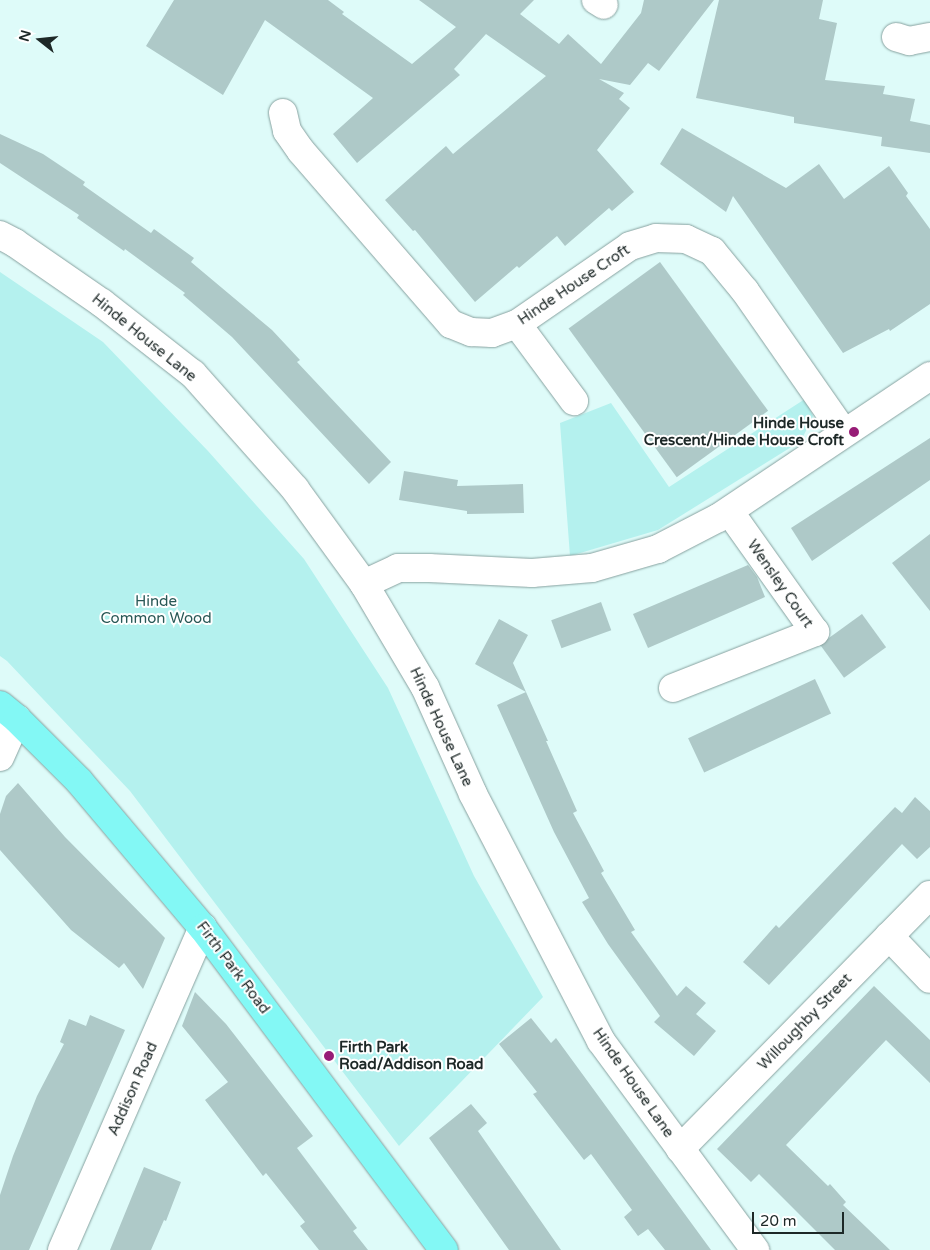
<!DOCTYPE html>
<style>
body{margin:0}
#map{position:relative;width:930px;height:1250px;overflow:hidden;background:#defbf9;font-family:"Varela Round",sans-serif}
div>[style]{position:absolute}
.green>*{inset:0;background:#b4f1ee}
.building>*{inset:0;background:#aec9c8;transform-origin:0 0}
.roads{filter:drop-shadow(0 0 1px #87a19f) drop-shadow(0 0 1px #87a19f)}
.minor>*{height:28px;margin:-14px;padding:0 14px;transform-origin:14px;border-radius:14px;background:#fff}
.major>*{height:28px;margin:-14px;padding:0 14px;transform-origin:14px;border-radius:14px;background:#83f8f5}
.dots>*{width:14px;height:14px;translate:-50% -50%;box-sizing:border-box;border:2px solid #fff;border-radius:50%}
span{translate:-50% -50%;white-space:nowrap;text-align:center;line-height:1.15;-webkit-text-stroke:4px #fff;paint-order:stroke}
.street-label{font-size:15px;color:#1d2827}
.poi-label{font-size:15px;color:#1d2827;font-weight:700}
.right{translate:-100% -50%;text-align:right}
.left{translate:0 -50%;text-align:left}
.park-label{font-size:15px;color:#285856}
.north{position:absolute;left:15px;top:15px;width:50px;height:50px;-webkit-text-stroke:4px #fff;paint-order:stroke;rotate:286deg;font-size:14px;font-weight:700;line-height:20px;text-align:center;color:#1d2827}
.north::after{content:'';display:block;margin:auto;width:18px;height:22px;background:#1d2827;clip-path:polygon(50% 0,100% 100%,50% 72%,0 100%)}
.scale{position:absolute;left:752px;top:1212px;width:92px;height:22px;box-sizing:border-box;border:2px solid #1d2827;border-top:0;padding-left:6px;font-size:15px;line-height:18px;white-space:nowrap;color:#1d2827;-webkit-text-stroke:4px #fff;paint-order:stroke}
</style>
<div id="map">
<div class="green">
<div style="clip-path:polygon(0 272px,103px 342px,208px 451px,304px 559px,388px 688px,474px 876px,543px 997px,399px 1146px,130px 791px,7px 661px,0 656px)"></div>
<div style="clip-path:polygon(805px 399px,813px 416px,801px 441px,658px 530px,570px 556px,560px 423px,611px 403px,669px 487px)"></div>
</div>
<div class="building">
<div style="clip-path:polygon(174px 0,328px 0,344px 12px,342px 14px,412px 64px,456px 27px,419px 0,534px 0,520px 14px,559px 44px,568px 34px,601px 64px,641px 13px,644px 0,714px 0,659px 71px,648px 63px,630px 85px,599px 79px,624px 93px,619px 99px,630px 108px,597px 150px,634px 192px,612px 211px,609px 208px,565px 246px,557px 236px,519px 268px,517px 266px,475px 302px,415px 230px,413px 231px,385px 200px,446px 146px,453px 154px,546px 76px,486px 34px,454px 69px,460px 75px,357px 163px,333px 134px,373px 98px,265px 20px,223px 95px,146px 46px)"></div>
<div style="clip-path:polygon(719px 0,823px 0,819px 19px,837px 23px,825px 80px,885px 86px,883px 94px,915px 99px,910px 121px,930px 125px,930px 153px,881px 146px,882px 137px,794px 123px,794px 117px,696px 98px)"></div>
<div style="clip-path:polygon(682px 128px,786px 188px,819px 164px,844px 199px,889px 166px,908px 193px,906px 196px,930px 229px,930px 304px,890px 331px,889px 329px,843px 353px,733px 196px,726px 212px,660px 164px)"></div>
<div style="clip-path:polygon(0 134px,43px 154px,85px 182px,83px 185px,151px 233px,154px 229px,194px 258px,191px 262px,272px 330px,300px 360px,297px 362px,391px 462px,369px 484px,232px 337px,183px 295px,185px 293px,125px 249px,124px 251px,77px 218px,79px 215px,0 163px)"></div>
<div style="left:660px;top:262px;width:184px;height:113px;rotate:54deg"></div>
<div style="clip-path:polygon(930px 438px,930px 480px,812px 561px,791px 528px)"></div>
<div style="clip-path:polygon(404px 471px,458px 480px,457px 486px,523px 484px,524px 513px,467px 514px,467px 511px,399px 500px)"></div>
<div style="clip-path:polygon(930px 534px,930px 611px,892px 563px)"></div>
<div style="clip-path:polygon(748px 565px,757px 577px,765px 597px,648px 648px,633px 614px)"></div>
<div style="left:601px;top:602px;width:30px;height:53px;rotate:70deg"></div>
<div style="left:862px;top:614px;width:41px;height:52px;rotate:54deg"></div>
<div style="clip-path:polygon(499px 619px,528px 635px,513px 663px,548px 741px,546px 741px,577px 811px,573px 813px,604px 871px,601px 873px,635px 930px,631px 932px,677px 996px,686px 986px,706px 1003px,696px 1014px,716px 1031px,694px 1056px,654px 1022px,660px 1016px,608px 944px,582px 902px,589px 898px,554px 832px,497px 705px,526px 692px,475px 664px)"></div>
<div style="left:815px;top:679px;width:38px;height:140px;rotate:65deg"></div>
<div style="clip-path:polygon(18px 783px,65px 837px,165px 938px,143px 989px,124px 963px,119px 968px,71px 930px,0 850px,0 814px,6px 796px)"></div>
<div style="clip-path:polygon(915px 797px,930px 811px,930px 847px,917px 859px,902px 844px,769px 985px,743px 962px,776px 925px,779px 928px,895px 807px,902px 813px)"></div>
<div style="clip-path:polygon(874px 986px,930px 1040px,930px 1083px,886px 1040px,786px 1145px,828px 1186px,830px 1184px,846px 1202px,843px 1205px,890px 1250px,835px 1250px,759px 1174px,751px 1182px,717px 1149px)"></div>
<div style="clip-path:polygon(195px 992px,226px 1024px,313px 1136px,297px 1148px,357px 1228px,353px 1231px,368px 1250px,319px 1250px,300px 1226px,305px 1222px,266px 1173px,263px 1176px,205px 1100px,228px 1082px,182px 1026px)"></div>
<div style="clip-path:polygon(90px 1015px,125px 1030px,29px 1250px,0 1250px,0 1195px,13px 1156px,37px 1096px,64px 1044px,60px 1042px,69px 1019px,86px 1026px)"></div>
<div style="clip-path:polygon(531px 1018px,551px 1043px,556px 1038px,711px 1250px,665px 1250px,648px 1229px,638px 1236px,624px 1217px,632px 1210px,591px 1154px,584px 1160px,533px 1094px,537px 1092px,499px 1044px)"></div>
<div style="clip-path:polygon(471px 1104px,487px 1123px,478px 1131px,561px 1250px,509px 1250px,429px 1138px)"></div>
<div style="clip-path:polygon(144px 1167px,181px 1182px,166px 1221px,164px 1220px,151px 1250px,110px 1250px)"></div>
</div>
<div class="roads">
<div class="minor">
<div style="left:596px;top:0;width:9px;rotate:32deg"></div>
<div style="left:896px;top:37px;width:14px;rotate:17deg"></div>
<div style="left:909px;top:41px;width:21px;rotate:-11deg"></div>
<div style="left:283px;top:113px;width:18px;rotate:77deg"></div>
<div style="left:287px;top:131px;width:24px;rotate:55deg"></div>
<div style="left:301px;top:151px;width:229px;rotate:49.1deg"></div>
<div style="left:451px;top:324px;width:22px;rotate:22deg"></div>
<div style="left:471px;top:332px;width:21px;rotate:3deg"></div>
<div style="left:492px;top:333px;width:27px;rotate:-20deg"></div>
<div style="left:517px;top:324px;width:137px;rotate:-34.6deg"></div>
<div style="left:630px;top:246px;width:27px;rotate:-17deg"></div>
<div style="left:656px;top:238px;width:30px;rotate:2deg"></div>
<div style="left:686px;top:239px;width:29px;rotate:25deg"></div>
<div style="left:712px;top:251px;width:52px;rotate:50.5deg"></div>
<div style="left:745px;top:291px;width:173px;rotate:55.1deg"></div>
<div style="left:0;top:235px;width:17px;rotate:28deg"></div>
<div style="left:15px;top:243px;width:106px;rotate:34.6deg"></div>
<div style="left:102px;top:303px;width:115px;rotate:38deg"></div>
<div style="left:193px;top:374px;width:154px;rotate:48.4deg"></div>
<div style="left:295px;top:489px;width:117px;rotate:54deg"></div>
<div style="left:364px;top:584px;width:120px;rotate:59.4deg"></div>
<div style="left:425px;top:687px;width:117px;rotate:65.8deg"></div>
<div style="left:473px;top:794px;width:278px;rotate:62.6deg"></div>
<div style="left:601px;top:1041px;width:260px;rotate:53.6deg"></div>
<div style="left:517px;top:324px;width:96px;rotate:53.5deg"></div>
<div style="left:364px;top:584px;width:38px;rotate:-25deg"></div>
<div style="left:398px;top:568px;width:31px"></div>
<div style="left:429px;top:568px;width:103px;rotate:2.8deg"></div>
<div style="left:532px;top:573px;width:60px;rotate:-4.8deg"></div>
<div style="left:592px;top:568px;width:69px;rotate:-16.1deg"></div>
<div style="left:658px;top:549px;width:68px;rotate:-27.3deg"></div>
<div style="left:718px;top:518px;width:255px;rotate:-33.8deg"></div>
<div style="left:673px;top:688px;width:153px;rotate:-21.5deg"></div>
<div style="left:815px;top:632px;width:148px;rotate:-125.4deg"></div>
<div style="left:0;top:757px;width:42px;rotate:-65.9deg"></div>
<div style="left:889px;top:936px;width:59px;rotate:46.4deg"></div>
<div style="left:680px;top:1149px;width:356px;rotate:-45.5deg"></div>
<div style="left:62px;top:1250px;width:352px;rotate:-66.4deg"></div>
</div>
<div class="major">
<div style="left:0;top:705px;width:22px;rotate:39deg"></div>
<div style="left:17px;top:719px;width:88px;rotate:45deg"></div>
<div style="left:79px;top:781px;width:192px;rotate:49.9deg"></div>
<div style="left:203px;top:928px;width:402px;rotate:53.2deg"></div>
</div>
</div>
<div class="dots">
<div style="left:854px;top:432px;background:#971c76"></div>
<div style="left:329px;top:1056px;background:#971c76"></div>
</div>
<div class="street-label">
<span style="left:574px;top:285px;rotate:-34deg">Hinde House Croft</span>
<span style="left:144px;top:338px;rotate:39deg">Hinde House Lane</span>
<span style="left:780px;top:584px;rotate:55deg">Wensley Court</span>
<span style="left:441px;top:727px;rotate:65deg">Hinde House Lane</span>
<span style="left:233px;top:968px;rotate:53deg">Firth Park Road</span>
<span style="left:805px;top:1022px;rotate:-46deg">Willoughby Street</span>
<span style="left:633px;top:1083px;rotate:55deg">Hinde House Lane</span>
<span style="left:133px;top:1089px;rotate:-66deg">Addison Road</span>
</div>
<div class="poi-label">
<span class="right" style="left:844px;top:432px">Hinde House<br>Crescent/Hinde House Croft</span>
<span class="left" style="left:339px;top:1056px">Firth Park<br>Road/Addison Road</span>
</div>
<div class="park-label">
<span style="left:156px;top:610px">Hinde<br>Common Wood</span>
</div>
<div class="north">N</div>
<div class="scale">20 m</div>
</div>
